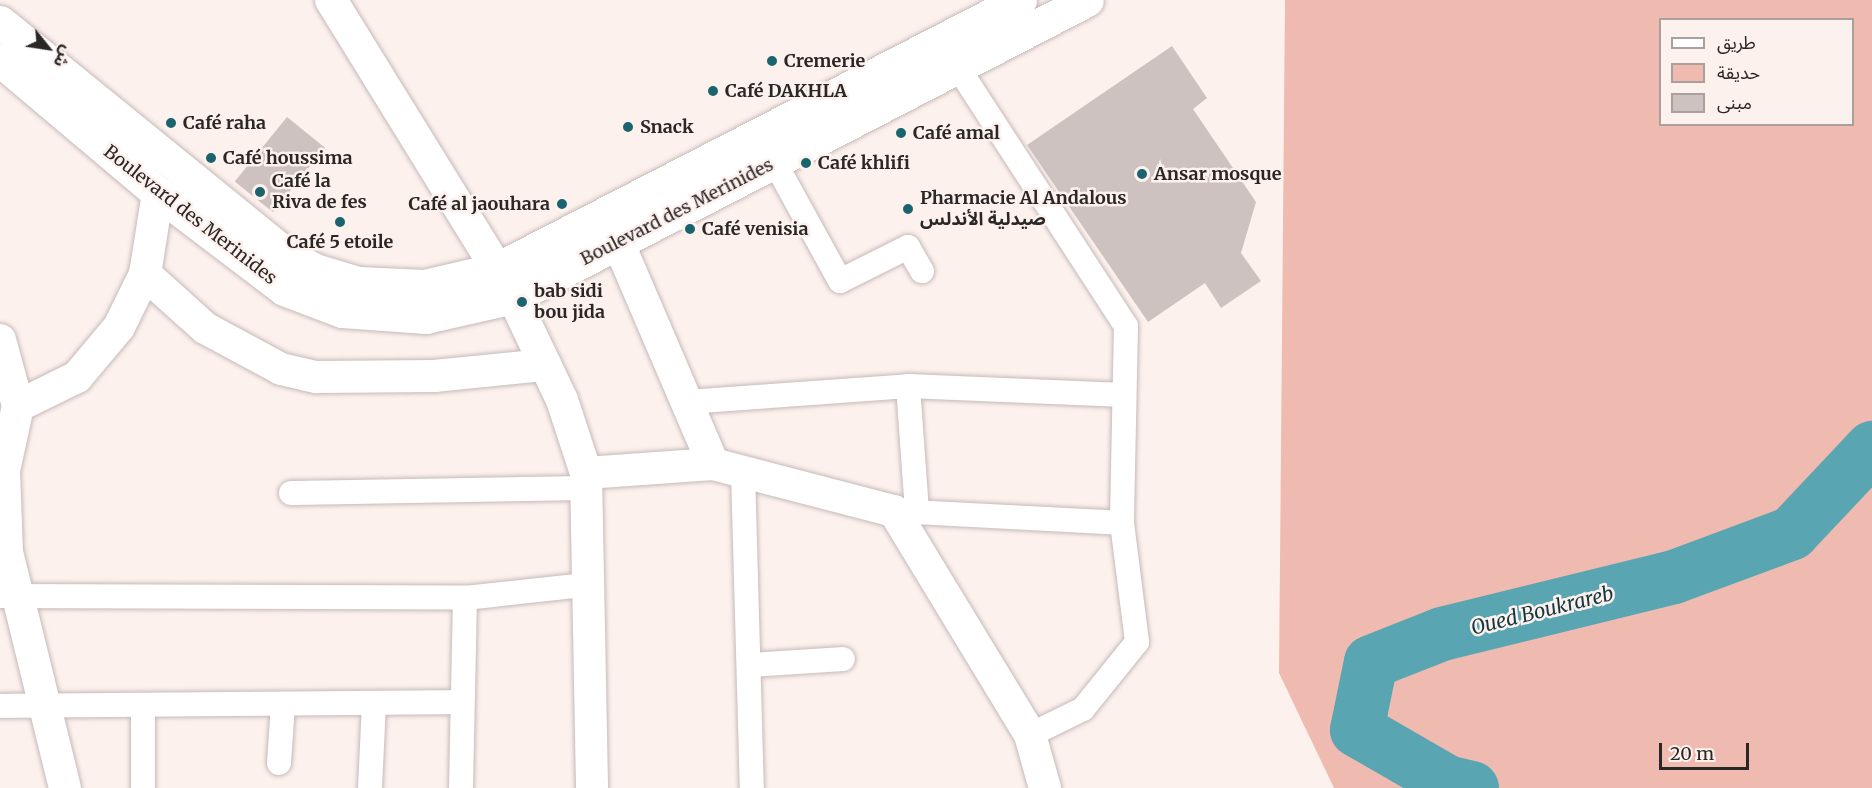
<!DOCTYPE html>
<meta charset="utf-8">
<style>
body{margin:0}
#map{position:relative;width:1872px;height:788px;overflow:hidden;background:#fdf1ee;font-family:Merriweather,"Noto Sans Arabic",serif}
div>[style]{position:absolute}
.green>*{inset:0;background:#efbaaf}
.river>*{height:54px;margin:-27px;padding:0 27px;transform-origin:27px;border-radius:27px;background:#5aa5b2}
.building>*{inset:0;background:#cec2c0;transform-origin:0 0}
.roads{filter:drop-shadow(0 0 2px #c6bab8) drop-shadow(0 0 2px #c6bab8)}
.pedestrian>*{height:24px;margin:-12px;padding:0 12px;transform-origin:12px;border-radius:12px;background:#fff}
.minor>*{height:32px;margin:-16px;padding:0 16px;transform-origin:16px;border-radius:16px;background:#fff}
.primary>*{height:33px;margin:-16.5px;padding:0 16.5px;transform-origin:16.5px;border-radius:16.5px;background:#fff}
.dots>*{width:16px;height:16px;translate:-50% -50%;box-sizing:border-box;border:3px solid #fdf1ee;border-radius:50%}
span{translate:-50% -50%;white-space:nowrap;text-align:center;line-height:1.15;-webkit-text-stroke:5px #fdf1ee;paint-order:stroke}
.poi-label{font-size:18px;color:#2b2726;font-weight:700}
.left{translate:0 -50%;text-align:left}
.right{translate:-100% -50%;text-align:right}
.street-label{font-size:18px;color:#2b2726}
.water-label{font-size:20px;color:#14393f;font-style:italic}
.legend{position:absolute;left:1659px;top:18px;width:195px;height:108px;box-sizing:border-box;background:#fdf1ee;border:2px solid #a9a09e;margin:0;padding:8px 10px;list-style:none;font-size:18px;color:#2b2726}
.legend li{display:flex;align-items:center;gap:12px;height:30px}
.legend b{width:30px;border:2px solid #a9a09e}
.north{position:absolute;left:18px;top:18px;width:60px;height:60px;-webkit-text-stroke:4px #fdf1ee;paint-order:stroke;rotate:120deg;font-size:16px;font-weight:700;line-height:24px;text-align:center;color:#2b2726}
.north::after{content:'';display:block;margin:auto;width:21px;height:27px;background:#2b2726;clip-path:polygon(50% 0,100% 100%,50% 72%,0 100%)}
.scale{position:absolute;left:1659px;top:743px;width:90px;height:27px;box-sizing:border-box;border:3px solid #2b2726;border-top:0;padding-left:8px;font-size:18px;line-height:21px;white-space:nowrap;color:#2b2726;-webkit-text-stroke:4px #fdf1ee;paint-order:stroke}
</style>
<div id="map">
<div class="green">
<div style="clip-path:polygon(evenodd,1285px 0,1872px 0,1872px 788px,1334px 788px,1279px 673px,1285px 0,1660px 20px,1852px 20px,1852px 124px,1660px 124px,1660px 20px)"></div>
</div>
<div class="river">
<div style="left:1472px;top:788px;width:26px;rotate:-167deg"></div>
<div style="left:1447px;top:782px;width:104px;rotate:-150deg"></div>
<div style="left:1357px;top:730px;width:69px;rotate:-78.4deg"></div>
<div style="left:1371px;top:662px;width:76px;rotate:-21.5deg"></div>
<div style="left:1442px;top:634px;width:239px;rotate:-13.8deg"></div>
<div style="left:1674px;top:577px;width:126px;rotate:-20.4deg"></div>
<div style="left:1792px;top:533px;width:117px;rotate:-46.7deg"></div>
</div>
<div class="building">
<div style="clip-path:polygon(1172px 46px,1207px 98px,1193px 109px,1256px 202px,1241px 253px,1261px 281px,1221px 308px,1205px 283px,1148px 322px,1027px 145px)"></div>
<div style="left:287px;top:117px;width:49px;height:83px;rotate:39deg"></div>
</div>
<div class="roads">
<div class="pedestrian">
<div style="left:957px;top:66px;width:310px;rotate:57deg"></div>
<div style="left:1126px;top:326px;width:197px;rotate:91.2deg"></div>
<div style="left:1122px;top:523px;width:120px;rotate:82.8deg"></div>
<div style="left:1137px;top:642px;width:86px;rotate:128.9deg"></div>
<div style="left:1083px;top:709px;width:59px;rotate:153.9deg"></div>
<div style="left:774px;top:161px;width:137px;rotate:61.2deg"></div>
<div style="left:840px;top:281px;width:76px;rotate:-26.6deg"></div>
<div style="left:908px;top:247px;width:28px;rotate:60deg"></div>
<div style="left:908px;top:386px;width:126px;rotate:85.9deg"></div>
<div style="left:687px;top:402px;width:222px;rotate:-4.1deg"></div>
<div style="left:908px;top:386px;width:216px;rotate:2.4deg"></div>
<div style="left:743px;top:472px;width:316px;rotate:88.4deg"></div>
<div style="left:291px;top:493px;width:295px;rotate:-1deg"></div>
<div style="left:894px;top:511px;width:228px;rotate:3deg"></div>
<div style="left:0;top:596px;width:465px;rotate:0.2deg"></div>
<div style="left:465px;top:598px;width:121px;rotate:-6.2deg"></div>
<div style="left:751px;top:665px;width:92px;rotate:-3.7deg"></div>
<div style="left:0;top:706px;width:460px;rotate:-0.5deg"></div>
<div style="left:279px;top:763px;width:58px;rotate:-86.1deg"></div>
<div style="left:143px;top:788px;width:81px;rotate:-90deg"></div>
<div style="left:370px;top:788px;width:85px;rotate:-87.3deg"></div>
<div style="left:461px;top:788px;width:190px;rotate:-88.8deg"></div>
</div>
<div class="minor">
<div style="left:331px;top:0;width:316px;rotate:58.3deg"></div>
<div style="left:618px;top:242px;width:241px;rotate:66.8deg"></div>
<div style="left:145px;top:274px;width:81px;rotate:42deg"></div>
<div style="left:205px;top:328px;width:86px;rotate:28.3deg"></div>
<div style="left:281px;top:369px;width:37px;rotate:13deg"></div>
<div style="left:317px;top:377px;width:117px;rotate:-0.5deg"></div>
<div style="left:434px;top:376px;width:112px;rotate:-5.7deg"></div>
<div style="left:513px;top:297px;width:114px;rotate:64.6deg"></div>
<div style="left:562px;top:400px;width:77px;rotate:71.8deg"></div>
<div style="left:586px;top:473px;width:315px;rotate:88.9deg"></div>
<div style="left:0;top:340px;width:68px;rotate:74.7deg"></div>
<div style="left:18px;top:406px;width:66px;rotate:102.2deg"></div>
<div style="left:4px;top:471px;width:81px;rotate:87.9deg"></div>
<div style="left:7px;top:552px;width:243px;rotate:76.2deg"></div>
<div style="left:18px;top:406px;width:66px;rotate:-26.2deg"></div>
<div style="left:77px;top:377px;width:65px;rotate:-50deg"></div>
<div style="left:119px;top:327px;width:59px;rotate:-63.9deg"></div>
<div style="left:145px;top:274px;width:82px;rotate:-80.9deg"></div>
<div style="left:586px;top:473px;width:127px;rotate:-4.1deg"></div>
<div style="left:713px;top:464px;width:187px;rotate:14.6deg"></div>
<div style="left:894px;top:511px;width:262px;rotate:58.7deg"></div>
<div style="left:1030px;top:735px;width:55px;rotate:74.2deg"></div>
</div>
<div class="primary">
<div style="left:0;top:22px;width:370px;rotate:39.1deg"></div>
<div style="left:287px;top:255px;width:32px;rotate:28deg"></div>
<div style="left:315px;top:270px;width:45px;rotate:16.8deg"></div>
<div style="left:358px;top:283px;width:66px;rotate:2.6deg"></div>
<div style="left:424px;top:286px;width:75px;rotate:-13.1deg"></div>
<div style="left:497px;top:269px;width:588px;rotate:-27.22deg"></div>
<div style="left:0;top:60px;width:207px;rotate:40.1deg"></div>
<div style="left:158px;top:193px;width:158px;rotate:37.3deg"></div>
<div style="left:284px;top:289px;width:62px;rotate:20.8deg"></div>
<div style="left:342px;top:311px;width:84px;rotate:4.1deg"></div>
<div style="left:426px;top:317px;width:89px;rotate:-12.9deg"></div>
<div style="left:513px;top:297px;width:646px;rotate:-27.36deg"></div>
</div>
</div>
<div class="dots">
<div style="left:772px;top:61px;background:#19646f"></div>
<div style="left:713px;top:91px;background:#19646f"></div>
<div style="left:171px;top:123px;background:#19646f"></div>
<div style="left:628px;top:127px;background:#19646f"></div>
<div style="left:901px;top:133px;background:#19646f"></div>
<div style="left:211px;top:158px;background:#19646f"></div>
<div style="left:806px;top:163px;background:#19646f"></div>
<div style="left:1142px;top:174px;background:#19646f"></div>
<div style="left:260px;top:192px;background:#19646f"></div>
<div style="left:562px;top:204px;background:#19646f"></div>
<div style="left:908px;top:209px;background:#19646f"></div>
<div style="left:340px;top:222px;background:#19646f"></div>
<div style="left:690px;top:229px;background:#19646f"></div>
<div style="left:522px;top:302px;background:#19646f"></div>
</div>
<div class="poi-label">
<span class="left" style="left:784px;top:61px">Cremerie</span>
<span class="left" style="left:725px;top:91px">Café DAKHLA</span>
<span class="left" style="left:183px;top:123px">Café raha</span>
<span class="left" style="left:640px;top:127px">Snack</span>
<span class="left" style="left:913px;top:133px">Café amal</span>
<span class="left" style="left:223px;top:158px">Café houssima</span>
<span class="left" style="left:818px;top:163px">Café khlifi</span>
<span class="left" style="left:1154px;top:174px">Ansar mosque</span>
<span class="left" style="left:272px;top:192px">Café la<br>Riva de fes</span>
<span class="left" style="left:920px;top:209px">Pharmacie Al Andalous<br>صيدلية الأندلس</span>
<span class="right" style="left:550px;top:204px">Café al jaouhara</span>
<span class="left" style="left:702px;top:229px">Café venisia</span>
<span style="left:340px;top:242px">Café 5 etoile</span>
<span class="left" style="left:534px;top:302px">bab sidi<br>bou jida</span>
</div>
<div class="street-label">
<span style="left:677px;top:212px;rotate:-27deg">Boulevard des Merinides</span>
<span style="left:190px;top:215px;rotate:38deg">Boulevard des Merinides</span>
</div>
<div class="water-label">
<span style="left:1542px;top:610px;rotate:-14deg">Oued Boukrareb</span>
</div>
<ul class="legend">
<li><b style="height:8px;background:#fff"></b>طريق</li>
<li><b style="height:16px;background:#efbaaf"></b>حديقة</li>
<li><b style="height:16px;background:#cec2c0"></b>مبنى</li>
</ul>
<div class="north">ش</div>
<div class="scale">20 m</div>
</div>
